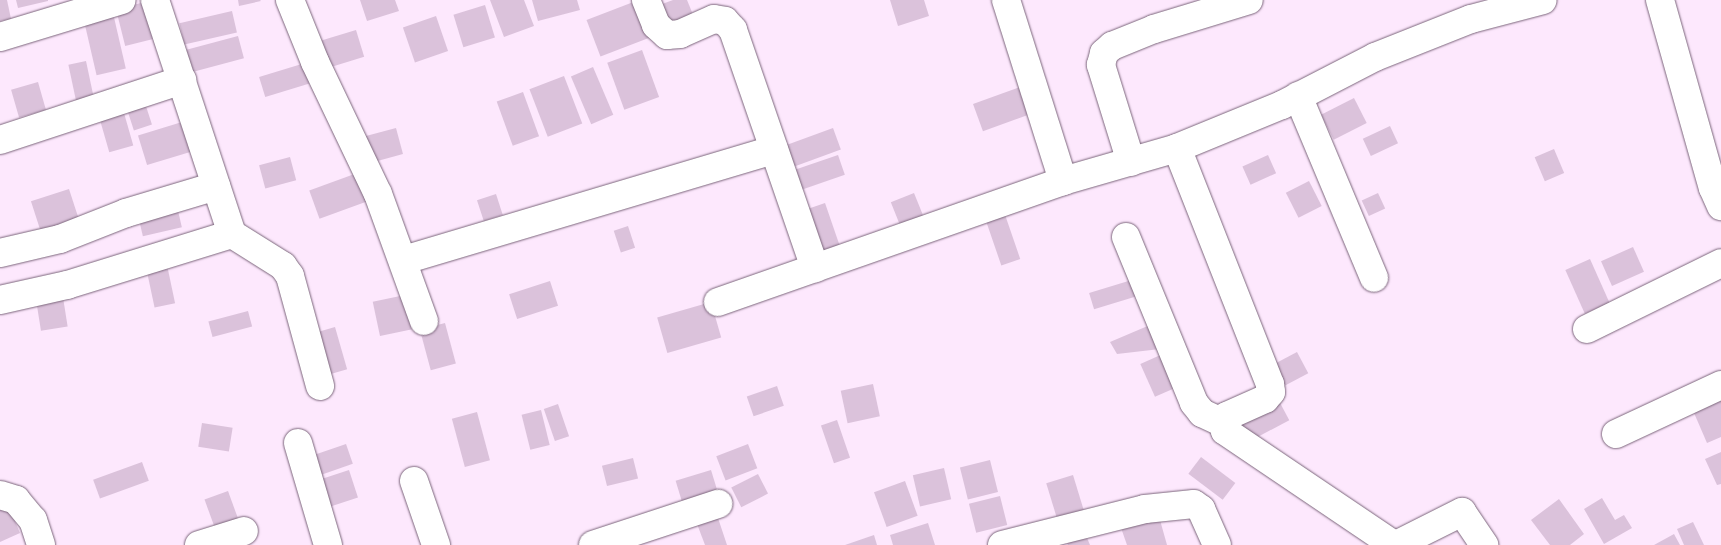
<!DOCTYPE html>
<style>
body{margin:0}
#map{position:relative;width:1721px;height:545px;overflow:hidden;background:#fde8fd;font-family:Overpass,sans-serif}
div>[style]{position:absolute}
.building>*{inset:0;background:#dbc2db;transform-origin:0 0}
.roads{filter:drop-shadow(0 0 1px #7b657b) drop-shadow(0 0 1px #7b657b)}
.street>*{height:28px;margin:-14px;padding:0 14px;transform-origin:14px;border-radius:14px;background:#fff}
span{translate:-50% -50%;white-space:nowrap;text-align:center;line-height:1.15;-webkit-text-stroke:4px #fdfdfd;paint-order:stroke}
</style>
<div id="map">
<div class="building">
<div style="clip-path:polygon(0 0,7px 0,11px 19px,0 21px)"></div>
<div style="clip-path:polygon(16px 0,48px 0,48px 1px,18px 8px)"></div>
<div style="clip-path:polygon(238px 0,260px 0,261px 1px,239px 6px)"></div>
<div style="clip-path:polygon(360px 0,395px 0,399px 11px,367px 21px)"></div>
<div style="clip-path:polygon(490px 0,524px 0,534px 26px,504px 37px)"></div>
<div style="clip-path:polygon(532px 0,577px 0,580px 10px,538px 21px)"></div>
<div style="clip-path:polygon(673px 0,687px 0,694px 17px,662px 29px,654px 7px)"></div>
<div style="clip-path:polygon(890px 0,924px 0,929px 16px,898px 26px)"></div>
<div style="left:149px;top:1px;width:38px;height:34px;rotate:76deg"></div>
<div style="left:636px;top:1px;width:39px;height:53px;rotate:69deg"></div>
<div style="left:485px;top:5px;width:34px;height:33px;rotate:73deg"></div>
<div style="left:232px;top:11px;width:22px;height:54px;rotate:77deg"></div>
<div style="left:113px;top:13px;width:57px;height:30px;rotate:77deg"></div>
<div style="left:436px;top:16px;width:37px;height:35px;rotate:71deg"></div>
<div style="left:356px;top:30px;width:28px;height:44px;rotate:73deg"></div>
<div style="left:238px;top:36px;width:23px;height:62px;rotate:75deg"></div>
<div style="left:642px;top:50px;width:50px;height:37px;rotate:70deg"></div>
<div style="left:86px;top:61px;width:39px;height:18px;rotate:78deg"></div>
<div style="left:305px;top:63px;width:21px;height:48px;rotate:73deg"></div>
<div style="left:593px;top:67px;width:52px;height:24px;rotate:67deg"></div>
<div style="left:564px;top:76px;width:51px;height:37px;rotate:69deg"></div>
<div style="left:38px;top:82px;width:29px;height:28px;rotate:74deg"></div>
<div style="left:1020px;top:87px;width:29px;height:50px;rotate:70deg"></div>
<div style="left:523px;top:92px;width:47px;height:28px;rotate:70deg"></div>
<div style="left:143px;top:97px;width:29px;height:19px;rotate:72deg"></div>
<div style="left:1354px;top:98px;width:28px;height:37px;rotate:63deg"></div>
<div style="left:122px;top:106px;width:41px;height:25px;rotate:74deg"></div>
<div style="left:182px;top:122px;width:31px;height:46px;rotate:73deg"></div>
<div style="left:1390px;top:126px;width:19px;height:30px;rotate:65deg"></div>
<div style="left:396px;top:128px;width:27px;height:34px;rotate:75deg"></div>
<div style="left:833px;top:128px;width:23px;height:56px;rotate:70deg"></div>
<div style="left:1554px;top:149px;width:26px;height:21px;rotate:67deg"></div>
<div style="left:838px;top:155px;width:21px;height:51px;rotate:71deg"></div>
<div style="left:1268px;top:155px;width:20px;height:28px;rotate:66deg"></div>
<div style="left:290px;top:157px;width:24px;height:32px;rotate:75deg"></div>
<div style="left:360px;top:172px;width:30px;height:54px;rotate:70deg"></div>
<div style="left:1309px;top:181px;width:28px;height:26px;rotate:63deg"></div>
<div style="left:69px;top:189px;width:40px;height:40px;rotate:72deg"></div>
<div style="left:914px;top:193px;width:27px;height:25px;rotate:68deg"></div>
<div style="left:1378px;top:193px;width:17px;height:18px;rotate:65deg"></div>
<div style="left:496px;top:194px;width:22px;height:20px;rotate:72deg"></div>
<div style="left:176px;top:202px;width:26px;height:40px;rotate:77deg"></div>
<div style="left:825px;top:203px;width:49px;height:27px;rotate:71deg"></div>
<div style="left:1002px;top:206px;width:56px;height:20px;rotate:71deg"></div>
<div style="left:628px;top:226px;width:23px;height:15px;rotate:72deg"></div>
<div style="left:1633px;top:247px;width:27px;height:35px;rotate:66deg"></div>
<div style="left:1590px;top:259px;width:48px;height:27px;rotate:66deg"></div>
<div style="left:167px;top:265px;width:39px;height:21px;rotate:78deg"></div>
<div style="left:1135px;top:279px;width:17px;height:48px;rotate:73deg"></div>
<div style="left:550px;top:281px;width:26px;height:43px;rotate:72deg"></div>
<div style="left:62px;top:291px;width:36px;height:27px;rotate:81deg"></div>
<div style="left:405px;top:295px;width:35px;height:33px;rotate:78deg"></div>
<div style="left:711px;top:302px;width:37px;height:56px;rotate:74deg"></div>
<div style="left:248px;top:311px;width:16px;height:41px;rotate:75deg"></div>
<div style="left:445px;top:323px;width:42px;height:26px;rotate:75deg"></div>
<div style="clip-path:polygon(1150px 325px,1160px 349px,1117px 354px,1110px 342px)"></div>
<div style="left:335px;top:327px;width:44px;height:25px;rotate:74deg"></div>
<div style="left:1297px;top:352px;width:24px;height:30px;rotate:62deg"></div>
<div style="left:1165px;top:353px;width:36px;height:27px;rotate:66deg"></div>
<div style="left:873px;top:384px;width:33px;height:33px;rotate:78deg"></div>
<div style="left:777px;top:386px;width:21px;height:32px;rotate:71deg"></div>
<div style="clip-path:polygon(1721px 397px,1721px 437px,1707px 443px,1688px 399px)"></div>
<div style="left:1278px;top:399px;width:24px;height:46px;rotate:62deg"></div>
<div style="left:558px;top:404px;width:34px;height:15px;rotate:71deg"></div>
<div style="left:541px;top:410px;width:36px;height:20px;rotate:76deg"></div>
<div style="left:477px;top:412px;width:50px;height:26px;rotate:75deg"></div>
<div style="left:837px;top:420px;width:40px;height:17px;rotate:71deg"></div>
<div style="left:202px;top:423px;width:31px;height:24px;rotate:9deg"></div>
<div style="left:346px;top:444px;width:21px;height:37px;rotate:71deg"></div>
<div style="left:748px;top:444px;width:26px;height:34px;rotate:69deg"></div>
<div style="clip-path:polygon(1721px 452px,1721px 484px,1717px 485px,1705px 459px)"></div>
<div style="left:1201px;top:457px;width:43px;height:21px;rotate:37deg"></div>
<div style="left:633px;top:458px;width:21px;height:32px;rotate:76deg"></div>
<div style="left:990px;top:460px;width:33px;height:31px;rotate:76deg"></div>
<div style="left:142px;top:462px;width:20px;height:52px;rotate:70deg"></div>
<div style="left:944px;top:468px;width:32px;height:32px;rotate:77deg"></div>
<div style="left:349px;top:470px;width:29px;height:28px;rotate:72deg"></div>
<div style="left:711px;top:470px;width:27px;height:37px;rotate:73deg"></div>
<div style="left:758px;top:474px;width:22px;height:30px;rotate:63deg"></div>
<div style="left:1073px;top:475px;width:41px;height:28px;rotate:73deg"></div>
<div style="left:905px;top:481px;width:37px;height:33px;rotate:70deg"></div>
<div style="left:228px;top:491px;width:29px;height:25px;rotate:70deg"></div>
<div style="left:1000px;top:496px;width:30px;height:32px;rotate:76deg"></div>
<div style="clip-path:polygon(5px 498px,20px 533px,0 542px,0 500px)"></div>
<div style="clip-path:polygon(1602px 498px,1615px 520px,1624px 515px,1632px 528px,1604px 544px,1584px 509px)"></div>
<div style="clip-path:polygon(1559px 499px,1584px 534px,1570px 545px,1550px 545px,1531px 520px)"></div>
<div style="clip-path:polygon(715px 509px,727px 545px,705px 545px,694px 516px)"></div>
<div style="clip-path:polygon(1158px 513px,1167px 545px,1127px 545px,1120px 525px)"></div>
<div style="clip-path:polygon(1693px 522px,1704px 545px,1684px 545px,1677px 529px)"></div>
<div style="clip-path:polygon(928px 523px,935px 545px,893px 545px,890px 535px)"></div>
<div style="clip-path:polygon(1083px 528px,1090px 545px,1068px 545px,1064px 536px)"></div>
<div style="clip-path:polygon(1674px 534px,1680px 545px,1654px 545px)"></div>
<div style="clip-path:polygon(874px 535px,877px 545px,845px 545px)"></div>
</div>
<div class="roads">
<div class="street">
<div style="left:155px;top:0;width:246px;rotate:71.8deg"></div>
<div style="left:232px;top:234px;width:60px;rotate:32.1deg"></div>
<div style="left:283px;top:266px;width:12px;rotate:55deg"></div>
<div style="left:290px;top:276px;width:114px;rotate:74.7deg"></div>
<div style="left:290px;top:0;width:67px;rotate:68deg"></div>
<div style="left:315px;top:62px;width:146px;rotate:64.5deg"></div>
<div style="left:378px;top:194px;width:135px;rotate:70.1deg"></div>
<div style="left:646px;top:0;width:27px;rotate:68deg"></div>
<div style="left:656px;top:25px;width:15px;rotate:42deg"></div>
<div style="left:667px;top:35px;width:13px;rotate:-4deg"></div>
<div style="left:680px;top:34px;width:37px;rotate:-24deg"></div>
<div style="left:714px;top:19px;width:11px;rotate:10deg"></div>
<div style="left:725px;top:21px;width:12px;rotate:48deg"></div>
<div style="left:733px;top:30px;width:252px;rotate:71deg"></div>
<div style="left:1006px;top:0;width:190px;rotate:72.5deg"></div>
<div style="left:1063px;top:181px;width:119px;rotate:-16.1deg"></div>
<div style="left:1177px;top:148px;width:254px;rotate:68.5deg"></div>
<div style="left:1270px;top:384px;width:8px;rotate:83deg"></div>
<div style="left:1271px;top:392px;width:9px;rotate:131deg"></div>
<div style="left:1265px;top:399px;width:42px;rotate:155.9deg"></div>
<div style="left:1227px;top:416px;width:8px;rotate:120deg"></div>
<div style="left:1223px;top:423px;width:8px;rotate:76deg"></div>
<div style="left:1225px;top:431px;width:204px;rotate:34deg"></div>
<div style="left:1660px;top:0;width:195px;rotate:74.3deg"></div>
<div style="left:1713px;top:188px;width:20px;rotate:66deg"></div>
<div style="left:0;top:37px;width:127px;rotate:-16.9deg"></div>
<div style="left:1298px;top:96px;width:197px;rotate:67.3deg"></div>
<div style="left:0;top:140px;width:192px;rotate:-18.2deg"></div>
<div style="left:1177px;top:148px;width:113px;rotate:-22.3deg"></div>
<div style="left:1282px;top:105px;width:105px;rotate:-27.3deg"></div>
<div style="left:1375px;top:57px;width:103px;rotate:-21.6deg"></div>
<div style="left:1471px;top:19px;width:74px;rotate:-14.8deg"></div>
<div style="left:1131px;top:162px;width:102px;rotate:-107.2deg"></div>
<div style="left:1101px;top:65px;width:12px;rotate:-76deg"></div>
<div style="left:1104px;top:53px;width:11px;rotate:-41deg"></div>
<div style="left:1112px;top:46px;width:45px;rotate:-22deg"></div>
<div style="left:1154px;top:29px;width:99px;rotate:-17deg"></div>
<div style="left:1126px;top:237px;width:179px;rotate:67.7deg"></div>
<div style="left:1194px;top:403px;width:13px;rotate:51deg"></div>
<div style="left:1202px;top:413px;width:23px;rotate:25deg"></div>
<div style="left:0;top:253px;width:62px;rotate:-13.1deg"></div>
<div style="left:60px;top:239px;width:71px;rotate:-21.5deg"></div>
<div style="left:126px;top:213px;width:94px;rotate:-16.7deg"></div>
<div style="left:404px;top:260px;width:386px;rotate:-16.6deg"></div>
<div style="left:0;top:300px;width:69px;rotate:-12.6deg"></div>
<div style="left:67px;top:285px;width:173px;rotate:-17.2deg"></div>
<div style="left:718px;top:302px;width:366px;rotate:-19.3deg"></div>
<div style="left:1587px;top:329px;width:149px;rotate:-26.2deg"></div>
<div style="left:1616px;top:434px;width:116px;rotate:-25deg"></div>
<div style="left:298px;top:443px;width:106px;rotate:73.6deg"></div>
<div style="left:414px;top:481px;width:68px;rotate:71deg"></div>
<div style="left:0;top:495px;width:17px;rotate:17deg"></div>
<div style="left:16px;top:500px;width:26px;rotate:50deg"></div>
<div style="left:33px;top:520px;width:26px;rotate:72deg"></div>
<div style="left:199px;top:545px;width:47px;rotate:-17.3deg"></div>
<div style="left:593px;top:545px;width:132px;rotate:-18.2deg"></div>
<div style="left:1002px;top:545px;width:147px;rotate:-14.1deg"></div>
<div style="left:1145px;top:509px;width:49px;rotate:-5.8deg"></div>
<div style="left:1194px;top:504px;width:9px;rotate:36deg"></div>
<div style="left:1201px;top:509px;width:39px;rotate:66deg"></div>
<div style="left:1396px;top:545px;width:74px;rotate:-26.6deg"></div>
<div style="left:1462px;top:512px;width:40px;rotate:56deg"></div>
</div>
</div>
</div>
